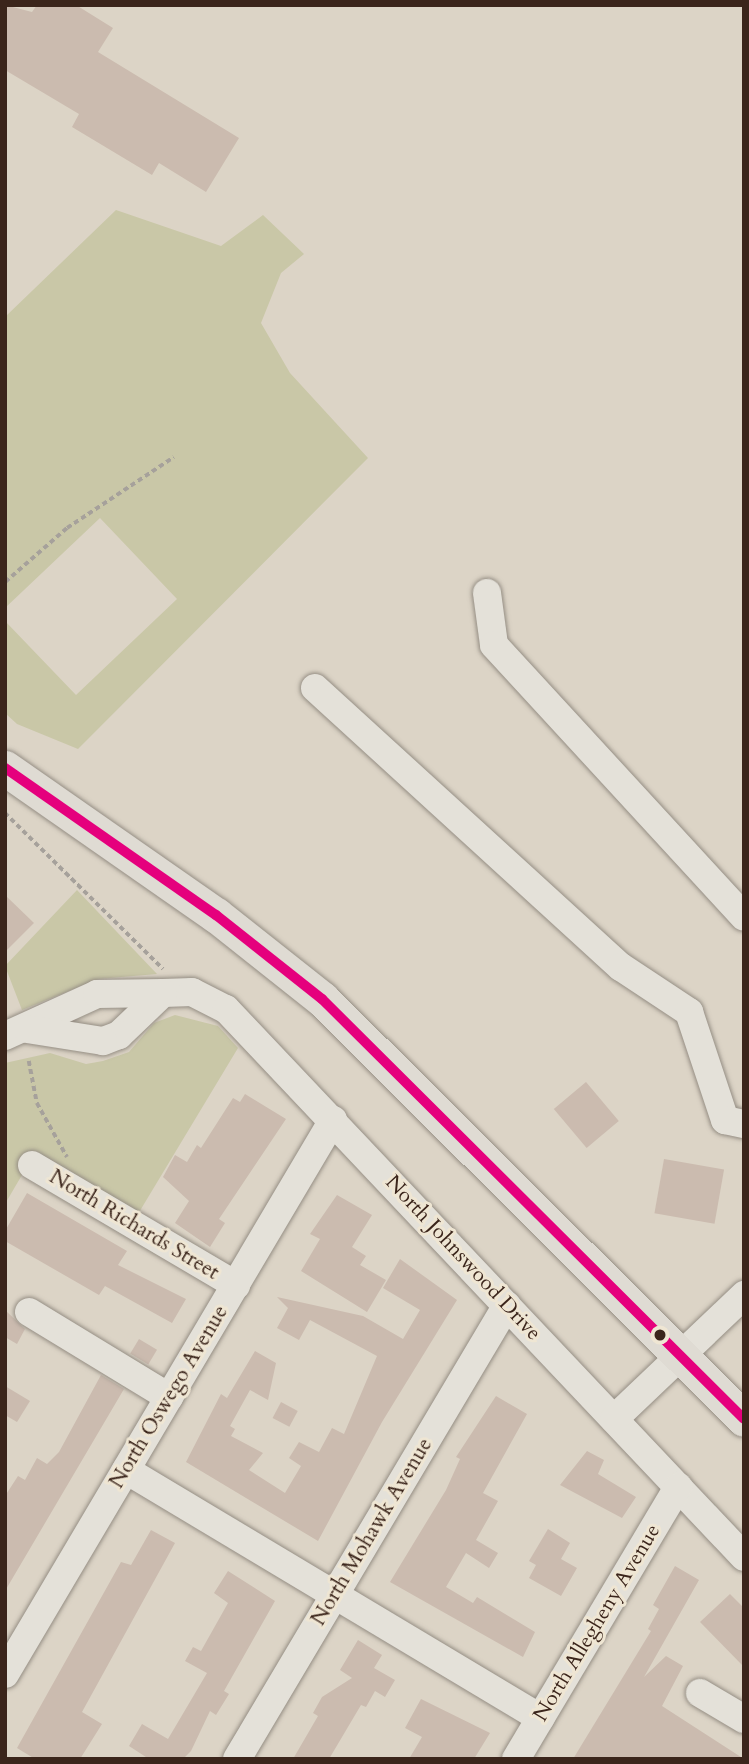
<!DOCTYPE html>
<style>
body{margin:0}
#map{position:relative;width:749px;height:1764px;overflow:hidden;background:#dcd4c6;font-family:Cardo,serif}
div>[style]{position:absolute}
.green>*{inset:0;background:#c9c7a7}
.building>*{inset:0;background:#cbbbaf;transform-origin:0 0}
.path>*{height:3.5px;margin-top:-1.75px;transform-origin:0;background:repeating-linear-gradient(90deg,#a6a19b 0 5px,transparent 0 8.5px)}
.roads{filter:drop-shadow(0 0 2px #958e84) drop-shadow(0 0 2px #958e84)}
.minor>*{height:28px;margin:-14px;padding:0 14px;transform-origin:14px;border-radius:14px;background:#e4e1d9}
.major>*{height:35px;margin:-17.5px;padding:0 17.5px;transform-origin:17.5px;border-radius:17.5px;background:#dfdbd3}
.bus-1>*{height:10px;margin:-5px;padding:0 5px;transform-origin:5px;border-radius:5px;background:#e5007d}
.dots>*{width:19px;height:19px;translate:-50% -50%;box-sizing:border-box;border:4px solid #efe6d3;border-radius:50%}
span{translate:-50% -50%;white-space:nowrap;text-align:center;line-height:1.15;-webkit-text-stroke:6px #efe6d3;paint-order:stroke}
.street-label{font-size:21px;color:#3b251b}
.frame{position:absolute;inset:0;border:7px solid #3b251b;pointer-events:none}
</style>
<div id="map">
<div class="green">
<div style="clip-path:polygon(116px 210px,221px 246px,263px 215px,304px 254px,281px 273px,261px 323px,290px 373px,368px 458px,78px 749px,17px 724px,5px 713px,5px 621px,76px 695px,177px 599px,100px 518px,5px 608px,5px 317px)"></div>
<div style="clip-path:polygon(77px 890px,157px 974px,98px 979px,22px 1010px,5px 966px)"></div>
<div style="clip-path:polygon(175px 1015px,218px 1026px,238px 1048px,138px 1214px,36px 1151px,5px 1204px,5px 1063px,50px 1053px,86px 1064px,103px 1061px,129px 1052px,154px 1023px)"></div>
</div>
<div class="building">
<div style="clip-path:polygon(5px 5px,32px 12px,37px 5px,76px 5px,113px 28px,98px 52px,239px 138px,206px 192px,159px 163px,152px 175px,72px 127px,79px 114px,5px 70px)"></div>
<div style="clip-path:polygon(5px 895px,34px 923px,5px 952px)"></div>
<div style="left:586px;top:1082px;width:51px;height:42px;rotate:50deg"></div>
<div style="clip-path:polygon(245px 1094px,286px 1119px,219px 1219px,225px 1223px,210px 1247px,175px 1223px,189px 1201px,163px 1177px,175px 1155px,187px 1162px,197px 1145px,201px 1148px,233px 1098px,240px 1102px)"></div>
<div style="left:664px;top:1159px;width:61px;height:55px;rotate:10deg"></div>
<div style="clip-path:polygon(27px 1193px,127px 1251px,118px 1265px,186px 1299px,172px 1323px,105px 1286px,99px 1295px,5px 1241px,5px 1231px)"></div>
<div style="clip-path:polygon(337px 1195px,372px 1215px,352px 1247px,366px 1256px,360px 1265px,386px 1280px,367px 1312px,301px 1271px,320px 1239px,310px 1234px)"></div>
<div style="clip-path:polygon(400px 1259px,457px 1300px,382px 1422px,318px 1541px,186px 1462px,221px 1394px,227px 1398px,255px 1351px,276px 1363px,268px 1400px,250px 1390px,230px 1426px,235px 1429px,231px 1436px,263px 1453px,249px 1470px,285px 1493px,301px 1466px,289px 1458px,299px 1442px,319px 1452px,332px 1428px,344px 1434px,377px 1356px,310px 1320px,299px 1340px,277px 1328px,288px 1308px,277px 1297px,363px 1316px,403px 1339px,420px 1310px,383px 1288px)"></div>
<div style="clip-path:polygon(5px 1310px,25px 1329px,17px 1344px,5px 1337px)"></div>
<div style="left:139px;top:1339px;width:21px;height:17px;rotate:31deg"></div>
<div style="clip-path:polygon(101px 1375px,124px 1389px,5px 1591px,5px 1496px,18px 1476px,25px 1480px,37px 1458px,47px 1464px,59px 1452px)"></div>
<div style="clip-path:polygon(5px 1386px,30px 1401px,17px 1422px,5px 1415px)"></div>
<div style="clip-path:polygon(496px 1396px,527px 1414px,483px 1493px,498px 1501px,476px 1540px,498px 1553px,489px 1568px,466px 1553px,446px 1587px,473px 1603px,477px 1597px,535px 1632px,523px 1657px,390px 1582px,446px 1490px,460px 1459px,456px 1457px)"></div>
<div style="left:281px;top:1402px;width:19px;height:18px;rotate:28deg"></div>
<div style="clip-path:polygon(587px 1451px,604px 1460px,598px 1474px,636px 1497px,622px 1518px,560px 1485px)"></div>
<div style="clip-path:polygon(548px 1529px,570px 1543px,561px 1559px,577px 1568px,561px 1596px,529px 1578px,536px 1565px,529px 1561px)"></div>
<div style="clip-path:polygon(151px 1530px,175px 1543px,82px 1712px,102px 1724px,80px 1759px,35px 1759px,17px 1748px,121px 1562px,131px 1565px)"></div>
<div style="clip-path:polygon(675px 1566px,699px 1580px,644px 1677px,666px 1656px,683px 1666px,662px 1706px,744px 1759px,573px 1759px,651px 1631px,648px 1629px,659px 1609px,653px 1605px)"></div>
<div style="clip-path:polygon(228px 1571px,275px 1601px,224px 1691px,229px 1694px,216px 1715px,210px 1711px,191px 1751px,183px 1759px,149px 1759px,129px 1746px,142px 1724px,168px 1739px,207px 1673px,185px 1661px,193px 1647px,201px 1651px,228px 1603px,214px 1593px)"></div>
<div style="clip-path:polygon(730px 1594px,744px 1608px,744px 1667px,700px 1622px)"></div>
<div style="clip-path:polygon(358px 1640px,382px 1655px,374px 1668px,395px 1680px,385px 1697px,375px 1691px,366px 1707px,361px 1705px,329px 1759px,293px 1759px,318px 1716px,313px 1713px,322px 1697px,352px 1678px,340px 1670px)"></div>
<div style="clip-path:polygon(421px 1699px,490px 1733px,474px 1759px,409px 1759px,422px 1737px,405px 1728px)"></div>
</div>
<div class="path">
<div style="left:5px;top:582px;width:82px;rotate:-41.1deg"></div>
<div style="left:67px;top:528px;width:128px;rotate:-33.6deg"></div>
<div style="left:5px;top:813px;width:222px;rotate:44.6deg"></div>
<div style="left:29px;top:1061px;width:43px;rotate:79.2deg"></div>
<div style="left:37px;top:1103px;width:62px;rotate:60.9deg"></div>
</div>
<div class="roads">
<div class="minor">
<div style="left:487px;top:593px;width:52px;rotate:82.3deg"></div>
<div style="left:494px;top:645px;width:369px;rotate:47.4deg"></div>
<div style="left:315px;top:688px;width:414px;rotate:42.4deg"></div>
<div style="left:621px;top:967px;width:82px;rotate:33.5deg"></div>
<div style="left:689px;top:1012px;width:114px;rotate:71.6deg"></div>
<div style="left:725px;top:1120px;width:19px;rotate:12deg"></div>
<div style="left:163px;top:993px;width:29px;rotate:-2deg"></div>
<div style="left:192px;top:992px;width:38px;rotate:27deg"></div>
<div style="left:226px;top:1009px;width:754px;rotate:46.61deg"></div>
<div style="left:5px;top:1036px;width:101px;rotate:-24.5deg"></div>
<div style="left:97px;top:994px;width:66px;rotate:-0.9deg"></div>
<div style="left:163px;top:993px;width:61px;rotate:136.3deg"></div>
<div style="left:119px;top:1035px;width:17px;rotate:159deg"></div>
<div style="left:103px;top:1041px;width:77px;rotate:-171deg"></div>
<div style="left:32px;top:1165px;width:237px;rotate:30.5deg"></div>
<div style="left:29px;top:1312px;width:164px;rotate:31.3deg"></div>
<div style="left:614px;top:1419px;width:180px;rotate:-43.6deg"></div>
<div style="left:126px;top:1470px;width:483px;rotate:30.9deg"></div>
<div style="left:5px;top:1674px;width:644px;rotate:-59.37deg"></div>
<div style="left:700px;top:1693px;width:51px;rotate:30.6deg"></div>
<div style="left:237px;top:1759px;width:528px;rotate:-59.26deg"></div>
<div style="left:516px;top:1759px;width:317px;rotate:-59.2deg"></div>
</div>
<div class="major">
<div style="left:5px;top:768px;width:257px;rotate:34.9deg"></div>
<div style="left:216px;top:915px;width:135px;rotate:38.4deg"></div>
<div style="left:322px;top:999px;width:595px;rotate:44.86deg"></div>
</div>
</div>
<div class="bus-1">
<div style="left:5px;top:768px;width:257px;rotate:34.9deg"></div>
<div style="left:216px;top:915px;width:135px;rotate:38.4deg"></div>
<div style="left:322px;top:999px;width:595px;rotate:44.86deg"></div>
</div>
<div class="dots">
<div style="left:660px;top:1335px;background:#3b251b"></div>
</div>
<div class="street-label">
<span style="left:134px;top:1225px;rotate:31deg">North Richards Street</span>
<span style="left:463px;top:1258px;rotate:47deg">North Johnswood Drive</span>
<span style="left:169px;top:1397px;rotate:-59deg">North Oswego Avenue</span>
<span style="left:372px;top:1532px;rotate:-59deg">North Mohawk Avenue</span>
<span style="left:597px;top:1623px;rotate:-59deg">North Allegheny Avenue</span>
</div>
<div class="frame"></div>
</div>
